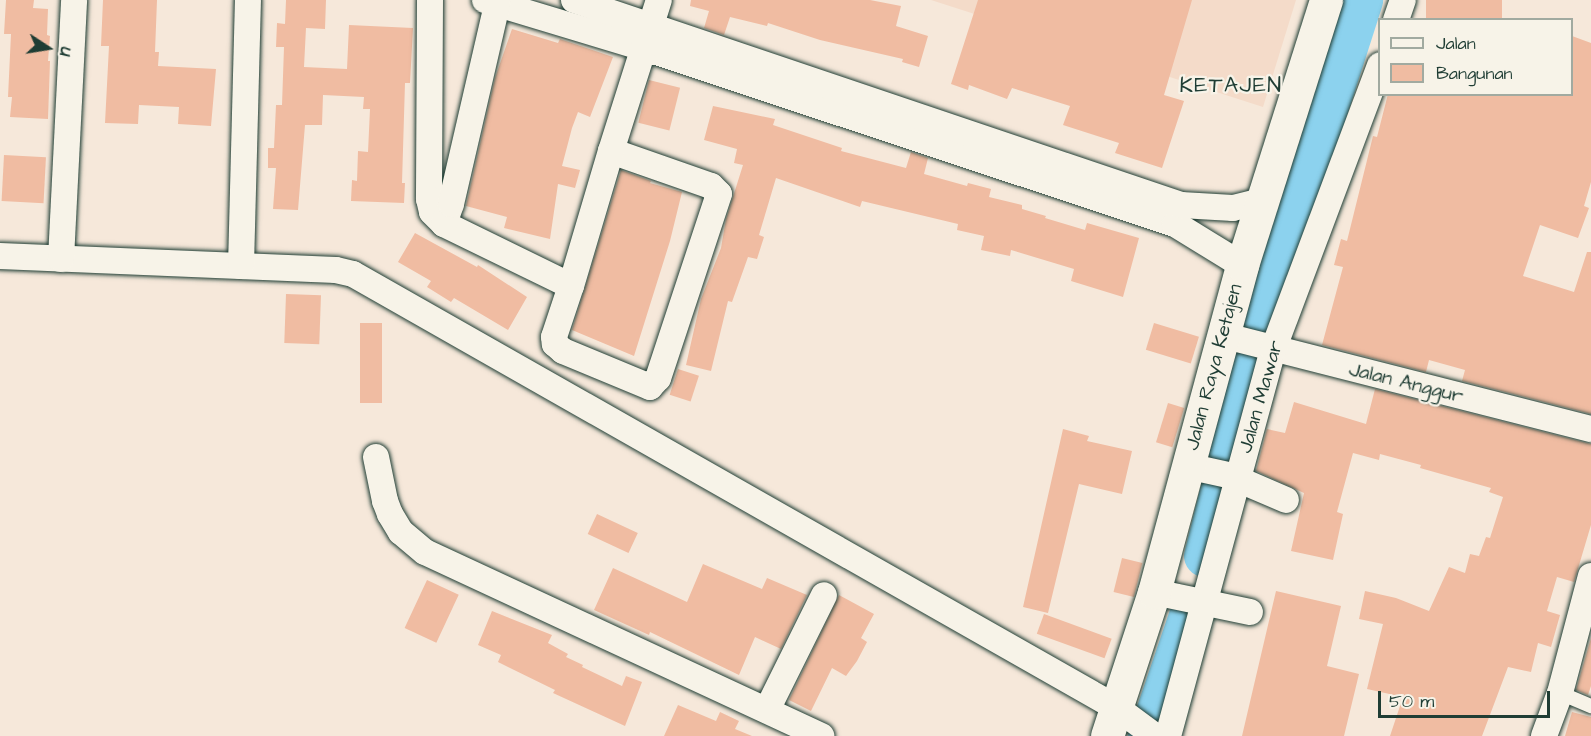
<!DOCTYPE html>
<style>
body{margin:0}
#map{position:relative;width:1591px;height:736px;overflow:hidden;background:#f6e8da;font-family:"Architects Daughter",sans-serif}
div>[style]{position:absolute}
.built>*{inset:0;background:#f4dbc9}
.river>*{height:42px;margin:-21px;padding:0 21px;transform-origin:21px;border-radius:21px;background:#8cd2ee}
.building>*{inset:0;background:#f0bca2;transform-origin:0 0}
.roads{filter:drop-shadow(0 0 2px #1f3d34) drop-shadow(0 0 2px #1f3d34)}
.lane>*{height:14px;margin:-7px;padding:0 7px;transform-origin:7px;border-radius:7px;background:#f7f3e8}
.street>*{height:26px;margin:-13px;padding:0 13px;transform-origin:13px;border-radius:13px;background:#f7f3e8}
.secondary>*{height:33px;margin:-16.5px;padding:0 16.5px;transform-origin:16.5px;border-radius:16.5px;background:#f7f3e8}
span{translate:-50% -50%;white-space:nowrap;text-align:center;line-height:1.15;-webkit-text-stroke:4.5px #f7f3e8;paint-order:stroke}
.street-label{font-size:20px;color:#1f3d34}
.quarter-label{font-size:22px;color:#1f3d34;letter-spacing:1.5px}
.legend{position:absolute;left:1378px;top:18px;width:195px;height:78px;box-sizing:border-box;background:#f7f3e8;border:2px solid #a1aaa0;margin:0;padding:8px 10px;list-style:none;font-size:18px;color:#1f3d34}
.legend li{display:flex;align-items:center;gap:12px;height:30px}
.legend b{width:30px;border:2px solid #a1aaa0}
.north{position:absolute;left:18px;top:18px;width:60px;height:60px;-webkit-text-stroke:4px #f7f3e8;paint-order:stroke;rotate:102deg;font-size:16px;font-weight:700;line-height:24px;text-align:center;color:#1f3d34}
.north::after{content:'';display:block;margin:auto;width:21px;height:27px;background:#1f3d34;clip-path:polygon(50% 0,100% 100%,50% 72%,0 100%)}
.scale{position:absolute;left:1378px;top:691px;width:172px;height:27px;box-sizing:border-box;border:3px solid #1f3d34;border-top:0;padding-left:8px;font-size:18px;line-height:21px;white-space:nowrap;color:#1f3d34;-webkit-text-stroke:4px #f7f3e8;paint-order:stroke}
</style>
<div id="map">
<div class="built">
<div style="clip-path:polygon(931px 0,1296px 0,1263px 107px)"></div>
</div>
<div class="river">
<div style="left:1205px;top:556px;width:309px;rotate:-76deg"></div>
<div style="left:1280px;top:256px;width:269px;rotate:-72.2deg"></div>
<div style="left:1149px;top:736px;width:127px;rotate:-71.1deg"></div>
</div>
<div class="building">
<div style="clip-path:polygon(6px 0,34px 0,33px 8px,48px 9px,47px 35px,50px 36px,48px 61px,50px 61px,48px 119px,10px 117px,12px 97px,8px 97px,11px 34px,4px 34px)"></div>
<div style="clip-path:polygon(103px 0,157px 0,155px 52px,159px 52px,158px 66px,216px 69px,211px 126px,178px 124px,179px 107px,139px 105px,138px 124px,105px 123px,109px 46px,101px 46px)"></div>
<div style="clip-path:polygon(286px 0,326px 0,325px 29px,306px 28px,304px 67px,347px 69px,349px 25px,413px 28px,410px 83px,405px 83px,402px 183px,405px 183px,404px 203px,351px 201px,352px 180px,357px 181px,358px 151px,368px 152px,370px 109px,363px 109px,364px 97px,323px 95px,322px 125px,305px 125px,298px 210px,273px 209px,276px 168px,268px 168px,268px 148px,274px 148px,276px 105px,282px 105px,284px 47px,276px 47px,277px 23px,285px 24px)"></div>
<div style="clip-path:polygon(691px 0,870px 0,901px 6px,896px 26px,928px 36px,919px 67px,902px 62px,903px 59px,820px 40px,768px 23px,767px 26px,730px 17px,724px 35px,704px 28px,709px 11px,690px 6px)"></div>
<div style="clip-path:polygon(978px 0,1192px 0,1164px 95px,1184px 101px,1162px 168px,1115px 153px,1119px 143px,1063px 125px,1070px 106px,1012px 88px,1007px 99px,969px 85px,968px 90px,951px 84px)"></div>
<div style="left:1426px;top:0;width:76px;height:21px"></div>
<div style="clip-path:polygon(512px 29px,558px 43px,560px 39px,613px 57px,590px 117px,578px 112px,572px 128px,562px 166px,580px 170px,575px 188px,558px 184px,550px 239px,504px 228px,507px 217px,466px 206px,495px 78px)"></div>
<div style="clip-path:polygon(1572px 36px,1591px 43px,1591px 182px,1584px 206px,1589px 208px,1578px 238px,1540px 225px,1523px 276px,1574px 292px,1587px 252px,1591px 252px,1591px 414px,1462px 381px,1465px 370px,1429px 360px,1426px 372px,1322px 345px,1343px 267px,1334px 265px,1341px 239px,1347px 241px,1373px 136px,1377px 137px,1388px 94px,1572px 94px)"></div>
<div style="left:649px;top:80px;width:32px;height:44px;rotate:14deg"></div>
<div style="clip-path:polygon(713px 106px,775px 119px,773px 125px,842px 148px,841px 151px,906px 168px,911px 152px,928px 158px,924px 174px,967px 186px,968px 183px,991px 189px,989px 197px,1022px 205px,1022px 209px,1046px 216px,1045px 218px,1085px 230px,1087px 223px,1139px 238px,1123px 297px,1071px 281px,1074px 269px,1011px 250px,1010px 256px,981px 250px,984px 236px,957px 230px,958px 224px,862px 201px,860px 207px,776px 178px,759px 235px,764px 237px,757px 259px,748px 257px,732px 302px,728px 301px,711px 371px,686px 365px,701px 299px,721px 248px,726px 219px,743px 165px,734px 163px,737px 149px,704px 140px)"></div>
<div style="left:4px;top:155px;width:42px;height:46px;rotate:3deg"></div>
<div style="clip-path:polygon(621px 170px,651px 181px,650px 183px,682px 192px,670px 241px,634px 356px,572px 330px)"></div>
<div style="clip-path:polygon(415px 233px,477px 267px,478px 265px,527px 297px,508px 330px,454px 298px,451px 302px,427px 287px,431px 281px,398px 262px)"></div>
<div style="left:286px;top:294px;width:35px;height:49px;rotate:2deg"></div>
<div style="left:382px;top:323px;width:80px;height:22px;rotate:90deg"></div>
<div style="left:1154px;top:323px;width:47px;height:28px;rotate:17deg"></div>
<div style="left:678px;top:369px;width:22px;height:27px;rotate:18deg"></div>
<div style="clip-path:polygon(1375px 389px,1591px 444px,1591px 525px,1574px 582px,1557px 577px,1547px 611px,1560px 615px,1551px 647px,1538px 643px,1531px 672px,1508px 667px,1482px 736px,1390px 736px,1403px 697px,1367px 689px,1383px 624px,1359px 619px,1365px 591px,1396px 598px,1429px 611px,1449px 567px,1465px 573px,1470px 554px,1479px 556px,1486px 537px,1490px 538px,1503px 497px,1489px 492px,1491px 488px,1420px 468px,1421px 465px,1380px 454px,1379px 460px,1353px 453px,1337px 512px,1343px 514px,1333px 560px,1291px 551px,1304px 493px,1256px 471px,1267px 429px,1285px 433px,1294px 402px,1366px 424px)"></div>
<div style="left:1168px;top:403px;width:17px;height:41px;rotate:17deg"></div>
<div style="clip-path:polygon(1063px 429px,1089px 436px,1087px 441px,1132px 451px,1122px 494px,1079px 484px,1048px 613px,1023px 607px)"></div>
<div style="left:597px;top:514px;width:45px;height:22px;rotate:25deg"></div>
<div style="left:1122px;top:558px;width:21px;height:35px;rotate:14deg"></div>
<div style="clip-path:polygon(703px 564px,762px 589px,767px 578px,807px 595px,781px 649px,755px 637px,739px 675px,650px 632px,649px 635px,594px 610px,613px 568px,687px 602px)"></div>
<div style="left:427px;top:580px;width:35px;height:53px;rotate:25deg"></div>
<div style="clip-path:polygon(1276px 591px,1341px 606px,1327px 666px,1359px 674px,1344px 736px,1242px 736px)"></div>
<div style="clip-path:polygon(839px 595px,874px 614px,861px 638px,867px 642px,857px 661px,846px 676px,832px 668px,811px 711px,789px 700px)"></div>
<div style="clip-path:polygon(492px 611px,552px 635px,548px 643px,568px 654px,566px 657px,583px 665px,582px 667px,622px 686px,626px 676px,642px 682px,625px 726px,553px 693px,555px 690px,498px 662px,501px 655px,478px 645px)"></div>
<div style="left:1044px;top:614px;width:72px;height:21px;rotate:20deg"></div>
<div style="clip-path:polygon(1591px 638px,1591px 686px,1588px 695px,1576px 690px)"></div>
<div style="clip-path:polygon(678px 705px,716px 721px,720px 712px,739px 721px,735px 729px,752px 736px,664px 736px)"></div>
<div style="clip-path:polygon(1572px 712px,1591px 717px,1591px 736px,1565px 736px)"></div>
</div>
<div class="roads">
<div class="lane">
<div style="left:1560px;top:693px;width:34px;rotate:23deg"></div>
</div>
<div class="street">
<div style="left:430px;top:0;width:199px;rotate:90.3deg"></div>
<div style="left:429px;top:199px;width:13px;rotate:77deg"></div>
<div style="left:432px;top:212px;width:17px;rotate:45deg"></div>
<div style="left:444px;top:224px;width:141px;rotate:26deg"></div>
<div style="left:485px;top:0;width:166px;rotate:16.8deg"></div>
<div style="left:644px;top:48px;width:559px;rotate:18.34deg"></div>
<div style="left:1175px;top:224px;width:79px;rotate:31.5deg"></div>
<div style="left:574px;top:0;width:641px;rotate:18.66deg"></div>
<div style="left:1181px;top:205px;width:52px;rotate:3.3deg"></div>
<div style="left:1233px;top:208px;width:30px;rotate:-14deg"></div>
<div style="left:1396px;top:20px;width:21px;rotate:-71deg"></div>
<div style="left:611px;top:151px;width:106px;rotate:19.3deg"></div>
<div style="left:711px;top:186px;width:11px;rotate:45deg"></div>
<div style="left:719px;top:194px;width:194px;rotate:108.3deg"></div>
<div style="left:658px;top:378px;width:12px;rotate:132deg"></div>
<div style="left:650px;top:387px;width:94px;rotate:-157.5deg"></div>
<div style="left:563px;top:351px;width:11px;rotate:-139deg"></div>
<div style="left:555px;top:344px;width:7px;rotate:-98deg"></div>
<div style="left:554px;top:337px;width:54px;rotate:-71.6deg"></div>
<div style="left:571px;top:286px;width:141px;rotate:-73.5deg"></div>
<div style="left:611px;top:151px;width:158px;rotate:-72.4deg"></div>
<div style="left:444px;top:224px;width:21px;rotate:-71deg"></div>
<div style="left:451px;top:204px;width:205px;rotate:-77deg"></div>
<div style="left:0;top:256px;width:336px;rotate:2.4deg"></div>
<div style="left:336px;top:270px;width:17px;rotate:13deg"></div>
<div style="left:353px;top:274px;width:879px;rotate:29.6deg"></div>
<div style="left:1117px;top:708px;width:47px;rotate:36.4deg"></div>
<div style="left:61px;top:259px;width:259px;rotate:-87.1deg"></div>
<div style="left:241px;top:266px;width:266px;rotate:-88.5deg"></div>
<div style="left:1222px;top:335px;width:381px;rotate:14.3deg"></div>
<div style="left:376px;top:457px;width:45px;rotate:78.4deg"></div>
<div style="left:385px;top:501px;width:14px;rotate:69deg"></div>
<div style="left:390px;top:514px;width:21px;rotate:59deg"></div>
<div style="left:401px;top:532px;width:31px;rotate:40deg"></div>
<div style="left:425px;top:552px;width:437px;rotate:24.9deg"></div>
<div style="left:1187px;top:466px;width:42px;rotate:12.4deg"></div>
<div style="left:1228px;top:475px;width:63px;rotate:23.3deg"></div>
<div style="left:1154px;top:592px;width:98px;rotate:11.8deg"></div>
<div style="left:767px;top:710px;width:128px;rotate:-63.6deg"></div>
<div style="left:1168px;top:736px;width:400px;rotate:-74.8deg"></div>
<div style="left:1273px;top:350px;width:304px;rotate:-69.4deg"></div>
<div style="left:1544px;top:736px;width:46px;rotate:-69.6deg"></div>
<div style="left:1560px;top:693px;width:121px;rotate:-75.2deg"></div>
</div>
<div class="secondary">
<div style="left:1107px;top:736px;width:151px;rotate:-71.9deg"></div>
<div style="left:1154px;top:592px;width:339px;rotate:-74.9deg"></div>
<div style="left:1242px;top:265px;width:278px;rotate:-72.4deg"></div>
</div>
</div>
<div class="street-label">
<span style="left:1214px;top:367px;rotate:-75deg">Jalan Raya Ketajen</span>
<span style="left:1406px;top:383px;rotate:14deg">Jalan Anggur</span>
<span style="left:1261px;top:397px;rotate:-74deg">Jalan Mawar</span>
</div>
<div class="quarter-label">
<span style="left:1231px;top:86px">KETAJEN</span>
</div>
<ul class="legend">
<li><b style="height:8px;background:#f7f3e8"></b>Jalan</li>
<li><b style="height:16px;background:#f0bca2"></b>Bangunan</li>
</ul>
<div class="north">U</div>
<div class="scale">50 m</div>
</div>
